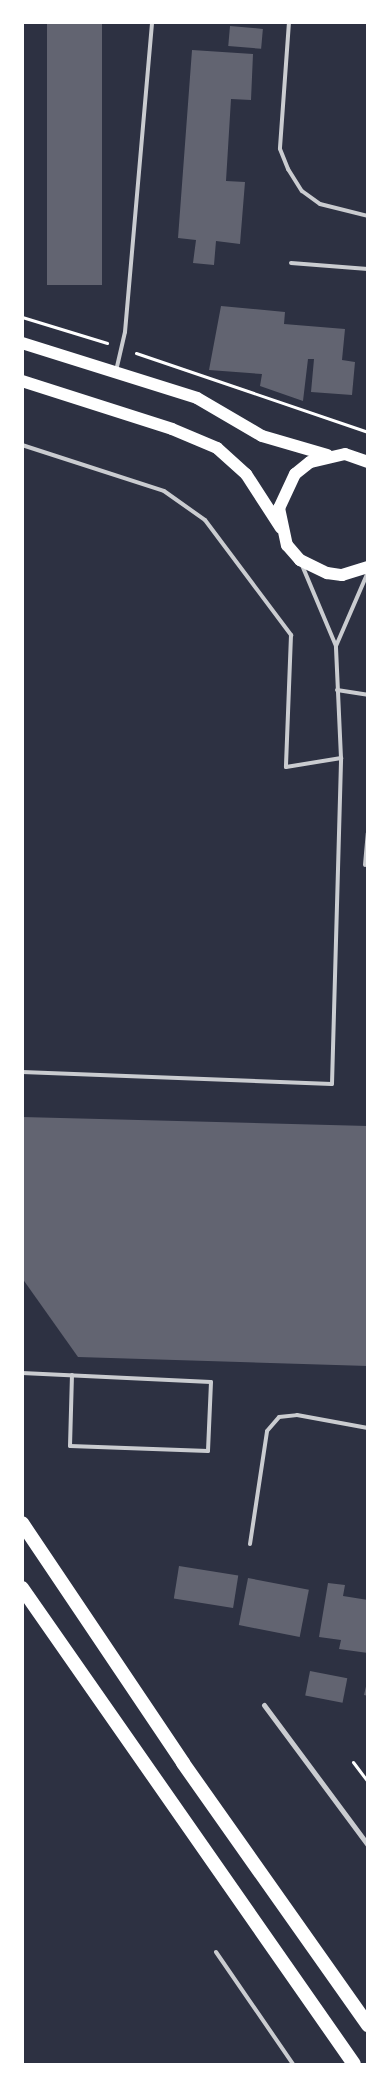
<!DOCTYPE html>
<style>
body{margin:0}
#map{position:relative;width:390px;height:2087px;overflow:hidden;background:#2d3142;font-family:Bitter,serif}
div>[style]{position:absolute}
.building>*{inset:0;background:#626471;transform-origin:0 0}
.path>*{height:3px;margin:-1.5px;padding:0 1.5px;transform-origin:1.5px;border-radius:1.5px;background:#fff}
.service>*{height:4px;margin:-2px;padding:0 2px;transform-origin:2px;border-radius:2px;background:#caccd0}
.minor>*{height:5px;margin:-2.5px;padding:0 2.5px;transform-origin:2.5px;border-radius:2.5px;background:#caccd0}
.primary>*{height:12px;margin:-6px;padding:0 6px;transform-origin:6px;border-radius:6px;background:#fff}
.trunk>*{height:14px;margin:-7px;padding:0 7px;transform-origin:7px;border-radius:7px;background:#fff}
span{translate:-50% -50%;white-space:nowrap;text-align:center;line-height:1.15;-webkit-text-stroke:4px #fff;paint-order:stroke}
.frame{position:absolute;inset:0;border:24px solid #fff;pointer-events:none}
</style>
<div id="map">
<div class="building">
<div style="left:47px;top:22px;width:55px;height:263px"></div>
<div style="left:230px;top:26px;width:33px;height:20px;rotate:5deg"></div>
<div style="clip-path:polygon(192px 50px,253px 54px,251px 100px,231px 99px,226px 181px,245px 182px,240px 244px,216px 241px,214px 265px,193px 263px,196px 240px,178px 238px)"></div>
<div style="clip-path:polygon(221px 306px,285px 312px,284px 324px,345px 329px,342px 360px,355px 362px,352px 395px,311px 392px,314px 359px,308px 359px,303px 401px,260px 386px,262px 374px,209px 370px)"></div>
<div style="clip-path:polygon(22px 1117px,368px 1126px,368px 1366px,78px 1357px,22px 1278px)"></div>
<div style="left:179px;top:1566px;width:60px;height:33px;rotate:9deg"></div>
<div style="left:248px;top:1578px;width:62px;height:48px;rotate:11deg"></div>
<div style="clip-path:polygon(328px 1583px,345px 1585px,343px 1596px,368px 1600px,368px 1653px,339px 1649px,341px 1640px,319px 1637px)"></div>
<div style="left:310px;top:1671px;width:38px;height:25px;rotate:11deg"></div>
<div style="clip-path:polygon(367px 1682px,368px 1682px,368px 1696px,364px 1695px)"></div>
</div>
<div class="path">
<div style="left:22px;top:317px;width:89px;rotate:17deg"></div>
<div style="left:136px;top:353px;width:245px;rotate:18.8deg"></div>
<div style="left:353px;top:1762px;width:25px;rotate:53deg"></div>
</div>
<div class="service">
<div style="left:289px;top:22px;width:127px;rotate:94.1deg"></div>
<div style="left:280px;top:149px;width:22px;rotate:68deg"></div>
<div style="left:288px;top:169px;width:26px;rotate:58deg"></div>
<div style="left:302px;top:191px;width:22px;rotate:36deg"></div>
<div style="left:320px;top:204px;width:49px;rotate:14deg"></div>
<div style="left:291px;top:263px;width:77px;rotate:4.5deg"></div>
<div style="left:116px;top:371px;width:40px;rotate:-77deg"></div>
<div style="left:125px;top:332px;width:311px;rotate:-85deg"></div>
<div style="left:22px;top:445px;width:149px;rotate:17.9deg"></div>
<div style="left:164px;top:491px;width:50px;rotate:35.3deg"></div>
<div style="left:205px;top:520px;width:144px;rotate:53.2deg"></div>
<div style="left:291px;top:635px;width:132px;rotate:92.2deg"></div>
<div style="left:286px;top:767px;width:56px;rotate:-9.3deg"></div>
<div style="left:336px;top:646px;width:81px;rotate:-66.6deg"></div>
<div style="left:337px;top:690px;width:31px;rotate:9deg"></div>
<div style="left:365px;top:865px;width:32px;rotate:-85deg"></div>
<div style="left:22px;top:1072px;width:310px;rotate:2.2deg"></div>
<div style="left:332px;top:1084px;width:326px;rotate:-88.4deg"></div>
<div style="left:341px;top:758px;width:112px;rotate:-92.6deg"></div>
<div style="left:336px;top:646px;width:88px;rotate:-112.8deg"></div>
<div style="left:22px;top:1373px;width:189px;rotate:2.7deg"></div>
<div style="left:211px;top:1382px;width:69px;rotate:92.5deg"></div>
<div style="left:208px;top:1451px;width:138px;rotate:-177.9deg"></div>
<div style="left:70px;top:1446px;width:71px;rotate:-88.4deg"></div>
<div style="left:250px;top:1544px;width:114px;rotate:-81.4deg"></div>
<div style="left:267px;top:1431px;width:18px;rotate:-49deg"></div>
<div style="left:279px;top:1417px;width:18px;rotate:-6deg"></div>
<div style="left:297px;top:1415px;width:72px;rotate:10.4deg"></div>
<div style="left:216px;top:1952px;width:136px;rotate:55.5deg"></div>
</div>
<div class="minor">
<div style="left:264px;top:1705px;width:174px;rotate:53.4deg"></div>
</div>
<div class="primary">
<div style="left:22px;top:343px;width:183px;rotate:17.4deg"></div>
<div style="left:197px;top:398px;width:75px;rotate:30.3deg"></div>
<div style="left:262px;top:436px;width:68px;rotate:16.3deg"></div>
<div style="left:22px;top:381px;width:157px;rotate:17.7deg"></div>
<div style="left:172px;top:429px;width:49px;rotate:22.9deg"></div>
<div style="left:217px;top:448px;width:39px;rotate:42deg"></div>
<div style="left:246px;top:474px;width:64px;rotate:57.1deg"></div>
<div style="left:368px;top:462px;width:24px;rotate:-161deg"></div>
<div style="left:345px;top:454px;width:36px;rotate:167deg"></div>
<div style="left:310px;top:462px;width:19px;rotate:141deg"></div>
<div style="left:295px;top:474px;width:38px;rotate:115deg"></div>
<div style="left:279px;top:508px;width:38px;rotate:78deg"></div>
<div style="left:287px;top:545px;width:20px;rotate:49deg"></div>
<div style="left:300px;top:560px;width:30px;rotate:26deg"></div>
<div style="left:327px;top:573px;width:15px;rotate:8deg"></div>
<div style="left:342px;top:575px;width:27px;rotate:-17deg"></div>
</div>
<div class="trunk">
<div style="left:22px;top:1523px;width:289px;rotate:56.1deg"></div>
<div style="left:183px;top:1763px;width:321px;rotate:54.8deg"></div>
<div style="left:22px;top:1588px;width:580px;rotate:55.11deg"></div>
</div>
<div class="frame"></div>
</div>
